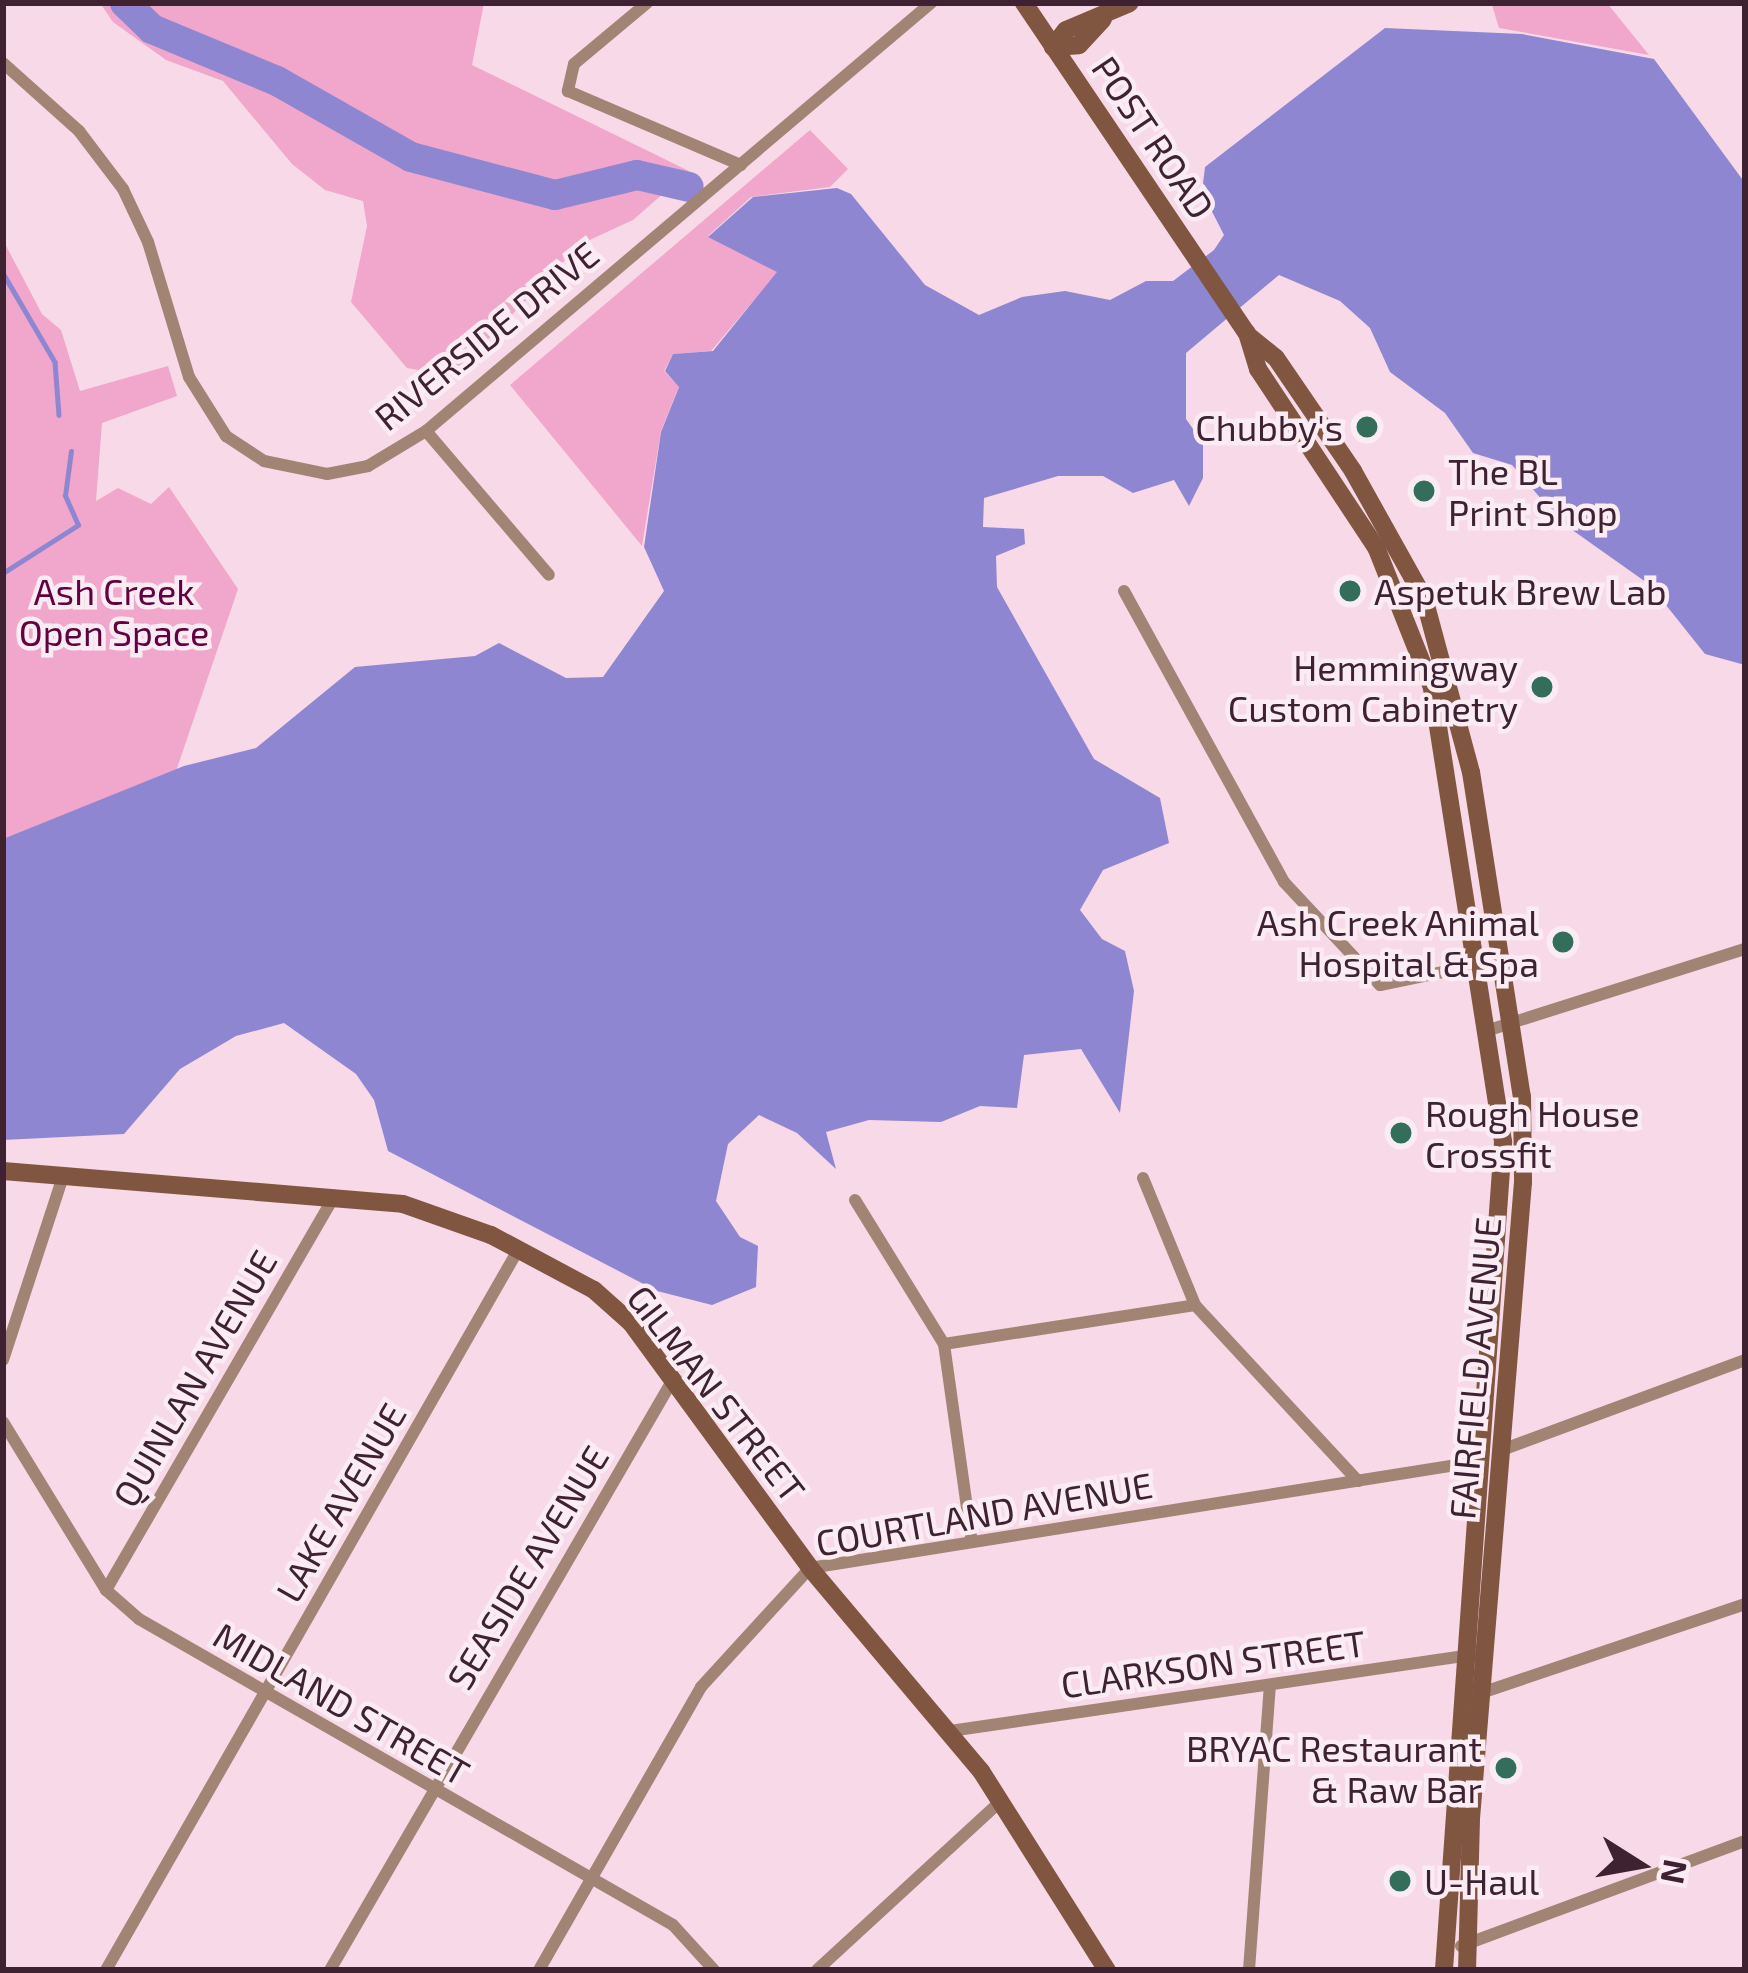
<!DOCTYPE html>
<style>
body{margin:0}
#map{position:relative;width:1748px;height:1973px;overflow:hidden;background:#f8d9e7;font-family:"Exo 2",sans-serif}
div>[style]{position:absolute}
.green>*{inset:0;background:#f0a7cb}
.water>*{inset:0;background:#8f86d1}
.stream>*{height:4.5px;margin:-2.25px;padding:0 2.25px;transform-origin:2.25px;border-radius:2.25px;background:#8f86d1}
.river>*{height:30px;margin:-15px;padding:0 15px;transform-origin:15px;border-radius:15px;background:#8f86d1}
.street>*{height:12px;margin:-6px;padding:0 6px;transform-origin:6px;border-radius:6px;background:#a28475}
.secondary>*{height:18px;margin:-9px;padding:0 9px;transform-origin:9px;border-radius:9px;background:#805641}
.dots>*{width:33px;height:33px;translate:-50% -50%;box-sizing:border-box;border:6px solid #fbebf2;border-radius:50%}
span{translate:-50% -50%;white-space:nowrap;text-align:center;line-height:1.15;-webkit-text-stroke:9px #fbebf2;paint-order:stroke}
.street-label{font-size:36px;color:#3e2231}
.poi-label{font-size:36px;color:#3e2231}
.right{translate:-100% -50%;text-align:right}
.left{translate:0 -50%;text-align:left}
.park-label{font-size:36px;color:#610040}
.frame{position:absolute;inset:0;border:6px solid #3e2231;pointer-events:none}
.north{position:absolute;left:1580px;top:1805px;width:120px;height:120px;-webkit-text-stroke:9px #fbebf2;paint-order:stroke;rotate:101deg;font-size:33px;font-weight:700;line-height:48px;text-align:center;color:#3e2231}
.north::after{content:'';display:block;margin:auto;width:42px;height:54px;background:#3e2231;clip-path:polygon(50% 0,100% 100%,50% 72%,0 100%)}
</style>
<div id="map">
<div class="green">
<div style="clip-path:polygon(100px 3px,484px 3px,472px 65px,689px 171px,633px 220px,581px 244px,452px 376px,407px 368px,351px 302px,367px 226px,363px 201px,325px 190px,292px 164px,223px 81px,166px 60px,113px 22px)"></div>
<div style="clip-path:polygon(1607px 3px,1649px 55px,1499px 28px,1492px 5px)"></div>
<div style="clip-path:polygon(810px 130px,848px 169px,830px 187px,751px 197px,708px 236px,778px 272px,711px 351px,673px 354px,664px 371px,679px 386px,661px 431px,642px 546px,510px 385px)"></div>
<div style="clip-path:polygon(3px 240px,42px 314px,61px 330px,80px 391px,168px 366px,177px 396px,102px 423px,96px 501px,118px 488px,151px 504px,169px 487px,238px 589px,171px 786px,3px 853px)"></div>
</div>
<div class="water">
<div style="clip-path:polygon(1385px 28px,1522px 34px,1654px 59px,1745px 183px,1745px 665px,1705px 654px,1650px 585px,1561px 522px,1512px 465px,1473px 453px,1445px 413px,1390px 372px,1370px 328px,1340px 301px,1279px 275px,1186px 353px,1186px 419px,1203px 443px,1203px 478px,1189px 506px,1174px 480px,1133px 493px,1103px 476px,1058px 476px,984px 498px,983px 527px,1024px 529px,1025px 544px,996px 556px,997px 587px,1094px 759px,1160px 798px,1169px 843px,1103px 870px,1080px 910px,1102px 939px,1125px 951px,1134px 991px,1120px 1113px,1081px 1049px,1024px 1055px,1017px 1108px,980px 1106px,941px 1122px,869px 1120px,826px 1132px,836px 1169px,797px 1133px,759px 1115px,728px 1144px,716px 1201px,740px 1237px,758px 1246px,756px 1287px,712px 1305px,657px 1291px,388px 1151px,374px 1100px,356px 1074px,284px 1023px,236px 1036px,180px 1069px,124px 1134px,3px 1140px,3px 839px,184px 766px,256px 748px,355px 667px,475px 656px,499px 643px,566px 678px,603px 677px,664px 591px,644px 547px,661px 432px,679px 387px,665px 371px,673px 354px,713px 351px,777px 272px,708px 237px,753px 197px,837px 188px,851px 194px,925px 285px,979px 315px,1022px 297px,1065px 291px,1110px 300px,1146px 281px,1173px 281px,1214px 250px,1224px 235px,1202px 192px,1205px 167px)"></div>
</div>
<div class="stream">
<div style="left:3px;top:273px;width:103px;rotate:59.7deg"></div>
<div style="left:55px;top:362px;width:53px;rotate:85.7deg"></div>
<div style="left:3px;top:573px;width:89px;rotate:-32.6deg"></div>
<div style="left:78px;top:525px;width:32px;rotate:-114deg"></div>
<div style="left:65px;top:496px;width:45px;rotate:-82.4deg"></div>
</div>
<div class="river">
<div style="left:125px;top:3px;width:37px;rotate:44deg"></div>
<div style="left:152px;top:29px;width:135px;rotate:22.6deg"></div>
<div style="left:277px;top:81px;width:154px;rotate:29.6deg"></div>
<div style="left:411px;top:157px;width:149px;rotate:14.8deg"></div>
<div style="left:555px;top:195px;width:84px;rotate:-13.7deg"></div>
<div style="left:637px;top:175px;width:53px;rotate:13deg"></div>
</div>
<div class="street">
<div style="left:647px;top:3px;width:95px;rotate:140.1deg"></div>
<div style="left:574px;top:64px;width:28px;rotate:103deg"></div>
<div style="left:568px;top:91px;width:188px;rotate:23.2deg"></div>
<div style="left:3px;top:63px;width:102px;rotate:41.8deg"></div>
<div style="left:79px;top:131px;width:73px;rotate:52.8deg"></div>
<div style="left:123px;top:189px;width:59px;rotate:64.7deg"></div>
<div style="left:148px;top:242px;width:141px;rotate:73.1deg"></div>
<div style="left:189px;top:377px;width:70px;rotate:57.9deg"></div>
<div style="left:226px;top:436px;width:45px;rotate:33.3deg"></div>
<div style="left:264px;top:461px;width:64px;rotate:11.7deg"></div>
<div style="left:327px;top:474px;width:42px;rotate:-11deg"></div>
<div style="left:368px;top:466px;width:68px;rotate:-31.1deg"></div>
<div style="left:426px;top:431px;width:662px;rotate:-40.28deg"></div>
<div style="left:426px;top:431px;width:189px;rotate:49.5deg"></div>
<div style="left:1124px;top:591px;width:332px;rotate:61.2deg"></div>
<div style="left:1284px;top:882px;width:141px;rotate:47deg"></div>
<div style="left:1380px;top:985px;width:124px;rotate:-11.7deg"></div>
<div style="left:1489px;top:1030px;width:269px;rotate:-17.6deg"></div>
<div style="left:1143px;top:1178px;width:137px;rotate:67.7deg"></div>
<div style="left:1195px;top:1305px;width:240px;rotate:47.2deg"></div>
<div style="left:855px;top:1200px;width:169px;rotate:58.3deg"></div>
<div style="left:944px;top:1344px;width:200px;rotate:82deg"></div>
<div style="left:944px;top:1344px;width:254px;rotate:-8.8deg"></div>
<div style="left:3px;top:1360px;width:189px;rotate:-71.9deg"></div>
<div style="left:3px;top:1422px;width:197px;rotate:58.5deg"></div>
<div style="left:106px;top:1590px;width:44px;rotate:41.3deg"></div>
<div style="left:139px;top:1619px;width:615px;rotate:29.81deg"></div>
<div style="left:673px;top:1925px;width:61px;rotate:47.7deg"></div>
<div style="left:1499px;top:1451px;width:262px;rotate:-20.3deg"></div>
<div style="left:106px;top:1590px;width:454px;rotate:-59.9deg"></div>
<div style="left:1478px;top:1694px;width:282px;rotate:-18.6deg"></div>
<div style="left:950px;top:1731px;width:527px;rotate:-8.3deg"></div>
<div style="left:1461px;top:1946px;width:303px;rotate:-20.3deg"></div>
<div style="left:106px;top:1970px;width:830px;rotate:-60.22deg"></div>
<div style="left:330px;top:1970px;width:679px;rotate:-59.85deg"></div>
<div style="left:539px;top:1970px;width:326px;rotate:-60.2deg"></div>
<div style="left:701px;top:1687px;width:161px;rotate:-47.5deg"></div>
<div style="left:810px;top:1568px;width:679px;rotate:-9.06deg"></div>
<div style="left:817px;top:1970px;width:251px;rotate:-42.6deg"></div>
<div style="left:1249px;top:1970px;width:285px;rotate:-85.8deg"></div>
</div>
<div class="secondary">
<div style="left:1024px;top:3px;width:398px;rotate:56deg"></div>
<div style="left:1247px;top:333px;width:38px;rotate:73deg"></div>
<div style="left:1258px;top:369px;width:214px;rotate:56.5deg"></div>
<div style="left:1376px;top:547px;width:152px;rotate:68.3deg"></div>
<div style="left:1432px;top:688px;width:460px;rotate:81.1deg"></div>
<div style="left:1503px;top:1142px;width:830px;rotate:94.08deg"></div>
<div style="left:1053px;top:47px;width:21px;rotate:-53deg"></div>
<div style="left:1066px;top:30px;width:69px;rotate:-22.9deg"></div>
<div style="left:1053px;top:47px;width:26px;rotate:-4deg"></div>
<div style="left:1079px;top:45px;width:35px;rotate:-47deg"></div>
<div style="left:1250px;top:337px;width:33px;rotate:39deg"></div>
<div style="left:1276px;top:358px;width:137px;rotate:55.7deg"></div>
<div style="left:1353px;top:471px;width:145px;rotate:60.8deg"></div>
<div style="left:1424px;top:598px;width:180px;rotate:74.9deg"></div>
<div style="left:1471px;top:772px;width:328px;rotate:81.1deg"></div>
<div style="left:1522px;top:1096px;width:86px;rotate:89.3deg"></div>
<div style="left:1523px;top:1182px;width:639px;rotate:94.67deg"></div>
<div style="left:1471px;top:1819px;width:151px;rotate:91.5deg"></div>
<div style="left:3px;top:1171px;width:401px;rotate:4.7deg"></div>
<div style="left:403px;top:1204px;width:93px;rotate:19.4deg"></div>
<div style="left:491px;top:1235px;width:117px;rotate:28.1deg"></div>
<div style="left:594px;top:1290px;width:50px;rotate:41.7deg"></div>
<div style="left:631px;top:1323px;width:303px;rotate:53.8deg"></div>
<div style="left:810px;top:1568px;width:265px;rotate:49.9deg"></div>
<div style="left:981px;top:1771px;width:236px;rotate:57.7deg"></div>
</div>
<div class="dots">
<div style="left:1367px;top:427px;background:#326e59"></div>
<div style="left:1424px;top:491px;background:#326e59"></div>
<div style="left:1350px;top:591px;background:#326e59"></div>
<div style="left:1542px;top:687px;background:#326e59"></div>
<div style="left:1563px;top:942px;background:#326e59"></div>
<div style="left:1401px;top:1133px;background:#326e59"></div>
<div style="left:1506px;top:1768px;background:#326e59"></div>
<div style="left:1400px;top:1881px;background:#326e59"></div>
</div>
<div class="street-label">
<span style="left:1154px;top:137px;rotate:56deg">POST ROAD</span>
<span style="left:486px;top:335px;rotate:-39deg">RIVERSIDE DRIVE</span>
<span style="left:1474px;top:1368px;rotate:-85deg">FAIRFIELD AVENUE</span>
<span style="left:194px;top:1378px;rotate:-60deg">QUINLAN AVENUE</span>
<span style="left:717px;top:1393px;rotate:52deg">GILMAN STREET</span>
<span style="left:340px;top:1502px;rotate:-60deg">LAKE AVENUE</span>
<span style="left:984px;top:1513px;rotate:-10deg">COURTLAND AVENUE</span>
<span style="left:527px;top:1567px;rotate:-59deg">SEASIDE AVENUE</span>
<span style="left:1213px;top:1663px;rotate:-8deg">CLARKSON STREET</span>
<span style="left:342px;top:1703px;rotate:30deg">MIDLAND STREET</span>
</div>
<div class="poi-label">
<span class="right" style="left:1343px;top:427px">Chubby's</span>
<span class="left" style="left:1448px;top:491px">The BL<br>Print Shop</span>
<span class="left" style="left:1374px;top:591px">Aspetuk Brew Lab</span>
<span class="right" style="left:1518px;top:687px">Hemmingway<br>Custom Cabinetry</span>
<span class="right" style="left:1539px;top:942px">Ash Creek Animal<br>Hospital &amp; Spa</span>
<span class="left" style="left:1425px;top:1133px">Rough House<br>Crossfit</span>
<span class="right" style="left:1482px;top:1768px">BRYAC Restaurant<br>&amp; Raw Bar</span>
<span class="left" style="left:1424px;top:1881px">U-Haul</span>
</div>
<div class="park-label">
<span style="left:114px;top:611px">Ash Creek<br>Open Space</span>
</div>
<div class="frame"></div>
<div class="north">N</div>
</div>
